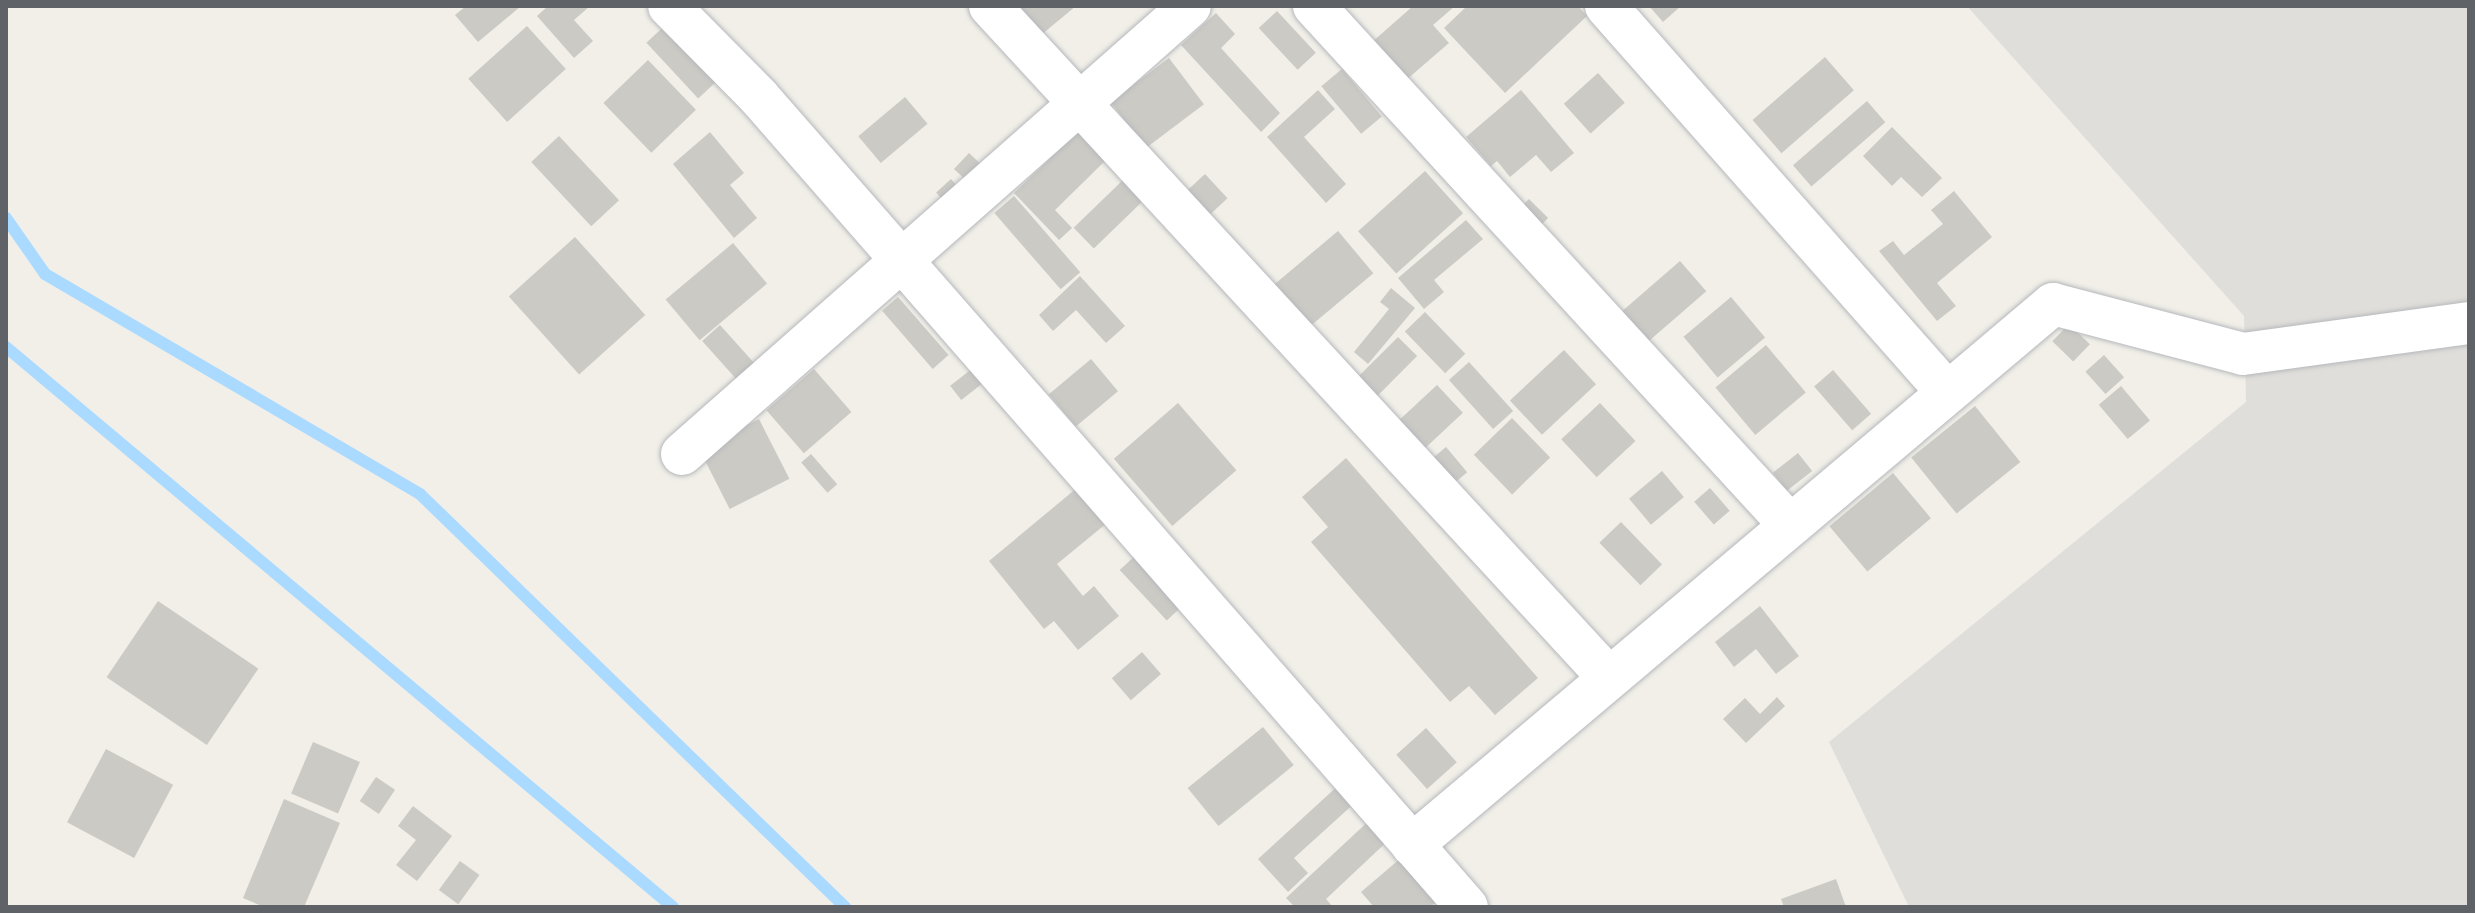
<!DOCTYPE html>
<style>
body{margin:0}
#map{position:relative;width:2475px;height:913px;overflow:hidden;background:#f1efe8;font-family:Montserrat,sans-serif}
div>[style]{position:absolute}
.industrial>*{inset:0;background:#e0deda}
.stream>*{height:12px;margin:-6px;padding:0 6px;transform-origin:6px;border-radius:6px;background:#aadaff}
.building>*{inset:0;background:#cccac5;transform-origin:0 0}
.roads{filter:drop-shadow(0 0 2px #b5b8bc) drop-shadow(0 0 2px #b5b8bc)}
.minor>*{height:42px;margin:-21px;padding:0 21px;transform-origin:21px;border-radius:21px;background:#fff}
span{translate:-50% -50%;white-space:nowrap;text-align:center;line-height:1.15;-webkit-text-stroke:6px #fff;paint-order:stroke}
.frame{position:absolute;inset:0;border:8px solid #5f6368;pointer-events:none}
</style>
<div id="map">
<div class="industrial">
<div style="clip-path:polygon(1967px 6px,2469px 6px,2469px 907px,1909px 907px,1829px 742px,2246px 402px,2244px 316px)"></div>
</div>
<div class="stream">
<div style="left:6px;top:218px;width:68px;rotate:55.1deg"></div>
<div style="left:45px;top:274px;width:435px;rotate:30.4deg"></div>
<div style="left:420px;top:494px;width:593px;rotate:44.18deg"></div>
<div style="left:6px;top:347px;width:871px;rotate:40.02deg"></div>
</div>
<div class="building">
<div style="clip-path:polygon(466px 6px,521px 6px,478px 42px,455px 15px)"></div>
<div style="clip-path:polygon(548px 6px,590px 6px,574px 20px,593px 41px,574px 58px,537px 16px)"></div>
<div style="clip-path:polygon(1017px 6px,1076px 6px,1041px 35px)"></div>
<div style="clip-path:polygon(1413px 6px,1455px 6px,1433px 25px,1449px 43px,1405px 81px,1371px 43px)"></div>
<div style="clip-path:polygon(1467px 6px,1578px 6px,1587px 16px,1505px 93px,1444px 28px)"></div>
<div style="clip-path:polygon(1649px 6px,1681px 6px,1663px 22px)"></div>
<div style="left:1277px;top:11px;width:57px;height:25px;rotate:47deg"></div>
<div style="clip-path:polygon(1216px 13px,1235px 34px,1221px 48px,1280px 113px,1261px 132px,1181px 45px)"></div>
<div style="left:672px;top:19px;width:76px;height:35px;rotate:47deg"></div>
<div style="left:527px;top:26px;width:58px;height:79px;rotate:48deg"></div>
<div style="left:1825px;top:57px;width:44px;height:96px;rotate:49deg"></div>
<div style="left:1169px;top:58px;width:58px;height:73px;rotate:53deg"></div>
<div style="left:648px;top:60px;width:69px;height:62px;rotate:46deg"></div>
<div style="left:1342px;top:69px;width:62px;height:27px;rotate:50deg"></div>
<div style="left:1598px;top:73px;width:40px;height:46px;rotate:48deg"></div>
<div style="clip-path:polygon(1318px 90px,1335px 109px,1304px 137px,1346px 184px,1326px 203px,1267px 137px)"></div>
<div style="clip-path:polygon(1521px 90px,1574px 153px,1551px 172px,1536px 155px,1510px 177px,1497px 161px,1491px 166px,1466px 137px)"></div>
<div style="left:905px;top:97px;width:35px;height:61px;rotate:50deg"></div>
<div style="left:1867px;top:101px;width:28px;height:98px;rotate:49deg"></div>
<div style="clip-path:polygon(1892px 127px,1942px 178px,1922px 197px,1901px 177px,1892px 186px,1863px 156px)"></div>
<div style="clip-path:polygon(1079px 131px,1106px 160px,1055px 210px,1072px 228px,1059px 240px,1014px 193px)"></div>
<div style="clip-path:polygon(710px 132px,744px 173px,730px 185px,757px 218px,734px 238px,673px 164px)"></div>
<div style="left:559px;top:136px;width:88px;height:38px;rotate:47deg"></div>
<div style="left:969px;top:153px;width:23px;height:22px;rotate:43deg"></div>
<div style="left:1425px;top:171px;width:57px;height:90px;rotate:48deg"></div>
<div style="left:1205px;top:174px;width:33px;height:25px;rotate:47deg"></div>
<div style="left:951px;top:179px;width:15px;height:20px;rotate:48deg"></div>
<div style="left:1124px;top:179px;width:29px;height:70px;rotate:46deg"></div>
<div style="clip-path:polygon(1954px 191px,1992px 237px,1937px 283px,1956px 306px,1937px 321px,1879px 251px,1893px 241px,1904px 255px,1943px 224px,1931px 210px)"></div>
<div style="left:1014px;top:196px;width:101px;height:26px;rotate:49deg"></div>
<div style="left:1529px;top:199px;width:27px;height:13px;rotate:45deg"></div>
<div style="clip-path:polygon(1466px 220px,1483px 239px,1434px 280px,1444px 292px,1424px 309px,1398px 278px)"></div>
<div style="left:1338px;top:231px;width:55px;height:86px;rotate:50deg"></div>
<div style="left:575px;top:237px;width:105px;height:89px;rotate:48deg"></div>
<div style="left:733px;top:243px;width:53px;height:88px;rotate:50deg"></div>
<div style="left:1680px;top:261px;width:40px;height:84px;rotate:49deg"></div>
<div style="clip-path:polygon(1080px 276px,1125px 326px,1106px 343px,1076px 310px,1053px 331px,1039px 315px)"></div>
<div style="clip-path:polygon(1391px 288px,1415px 308px,1368px 364px,1354px 352px,1389px 309px,1380px 302px)"></div>
<div style="left:898px;top:297px;width:77px;height:21px;rotate:49deg"></div>
<div style="left:1731px;top:297px;width:53px;height:62px;rotate:50deg"></div>
<div style="left:1425px;top:312px;width:58px;height:28px;rotate:46deg"></div>
<div style="left:2069px;top:324px;width:29px;height:24px;rotate:44deg"></div>
<div style="left:720px;top:325px;width:54px;height:24px;rotate:48deg"></div>
<div style="left:1398px;top:337px;width:27px;height:63px;rotate:45deg"></div>
<div style="left:1766px;top:345px;width:62px;height:66px;rotate:50deg"></div>
<div style="left:1564px;top:350px;width:47px;height:74px;rotate:47deg"></div>
<div style="left:2104px;top:355px;width:30px;height:25px;rotate:48deg"></div>
<div style="left:1091px;top:359px;width:42px;height:55px;rotate:50deg"></div>
<div style="left:1469px;top:362px;width:66px;height:27px;rotate:48deg"></div>
<div style="left:973px;top:368px;width:18px;height:29px;rotate:52deg"></div>
<div style="left:814px;top:369px;width:57px;height:63px;rotate:49deg"></div>
<div style="left:1833px;top:370px;width:58px;height:25px;rotate:49deg"></div>
<div style="left:1437px;top:385px;width:38px;height:57px;rotate:47deg"></div>
<div style="left:2121px;top:386px;width:45px;height:29px;rotate:50deg"></div>
<div style="left:1178px;top:403px;width:89px;height:85px;rotate:49deg"></div>
<div style="left:1600px;top:403px;width:52px;height:53px;rotate:47deg"></div>
<div style="left:1975px;top:406px;width:72px;height:82px;rotate:51deg"></div>
<div style="left:1512px;top:418px;width:55px;height:53px;rotate:46deg"></div>
<div style="left:759px;top:419px;width:67px;height:67px;rotate:63deg"></div>
<div style="left:1446px;top:447px;width:33px;height:23px;rotate:50deg"></div>
<div style="left:1798px;top:453px;width:23px;height:32px;rotate:52deg"></div>
<div style="left:811px;top:454px;width:40px;height:13px;rotate:49deg"></div>
<div style="clip-path:polygon(1346px 458px,1538px 678px,1495px 715px,1469px 686px,1450px 702px,1311px 542px,1328px 527px,1302px 497px)"></div>
<div style="left:1662px;top:471px;width:34px;height:43px;rotate:50deg"></div>
<div style="left:1893px;top:473px;width:59px;height:83px;rotate:50deg"></div>
<div style="clip-path:polygon(1078px 487px,1107px 523px,1057px 564px,1083px 596px,1094px 586px,1119px 616px,1078px 650px,1054px 621px,1044px 629px,989px 561px)"></div>
<div style="left:1710px;top:488px;width:30px;height:21px;rotate:49deg"></div>
<div style="left:1621px;top:522px;width:59px;height:30px;rotate:46deg"></div>
<div style="left:1138px;top:553px;width:69px;height:25px;rotate:47deg"></div>
<div style="left:158px;top:601px;width:121px;height:92px;rotate:34deg"></div>
<div style="clip-path:polygon(1760px 606px,1799px 656px,1776px 674px,1756px 649px,1734px 667px,1715px 642px)"></div>
<div style="left:1142px;top:652px;width:29px;height:40px;rotate:49deg"></div>
<div style="clip-path:polygon(1777px 697px,1785px 706px,1746px 743px,1723px 719px,1745px 698px,1760px 714px)"></div>
<div style="left:1263px;top:727px;width:49px;height:97px;rotate:51deg"></div>
<div style="left:1426px;top:728px;width:46px;height:40px;rotate:48deg"></div>
<div style="left:313px;top:742px;width:51px;height:56px;rotate:23deg"></div>
<div style="left:106px;top:749px;width:76px;height:83px;rotate:28deg"></div>
<div style="left:376px;top:777px;width:23px;height:29px;rotate:34deg"></div>
<div style="clip-path:polygon(1342px 782px,1358px 800px,1294px 858px,1308px 873px,1288px 892px,1258px 859px)"></div>
<div style="clip-path:polygon(284px 799px,340px 823px,304px 907px,264px 907px,243px 898px)"></div>
<div style="clip-path:polygon(413px 806px,452px 836px,417px 881px,396px 865px,416px 840px,398px 826px)"></div>
<div style="clip-path:polygon(1374px 816px,1393px 836px,1326px 899px,1333px 907px,1295px 907px,1286px 898px)"></div>
<div style="clip-path:polygon(1408px 852px,1444px 895px,1430px 907px,1374px 907px,1361px 892px)"></div>
<div style="left:460px;top:861px;width:24px;height:36px;rotate:36deg"></div>
<div style="clip-path:polygon(1836px 879px,1846px 907px,1784px 907px,1781px 899px)"></div>
</div>
<div class="roads">
<div class="minor">
<div style="left:669px;top:6px;width:127px;rotate:45.3deg"></div>
<div style="left:758px;top:96px;width:1077px;rotate:48.84deg"></div>
<div style="left:990px;top:6px;width:912px;rotate:47.35deg"></div>
<div style="left:1314px;top:6px;width:701px;rotate:47.48deg"></div>
<div style="left:1606px;top:6px;width:515px;rotate:48.54deg"></div>
<div style="left:682px;top:454px;width:677px;rotate:-41.41deg"></div>
<div style="left:1412px;top:845px;width:839px;rotate:-40.16deg"></div>
<div style="left:2053px;top:304px;width:196px;rotate:14.7deg"></div>
<div style="left:2243px;top:354px;width:228px;rotate:-7.8deg"></div>
</div>
</div>
<div class="frame"></div>
</div>
